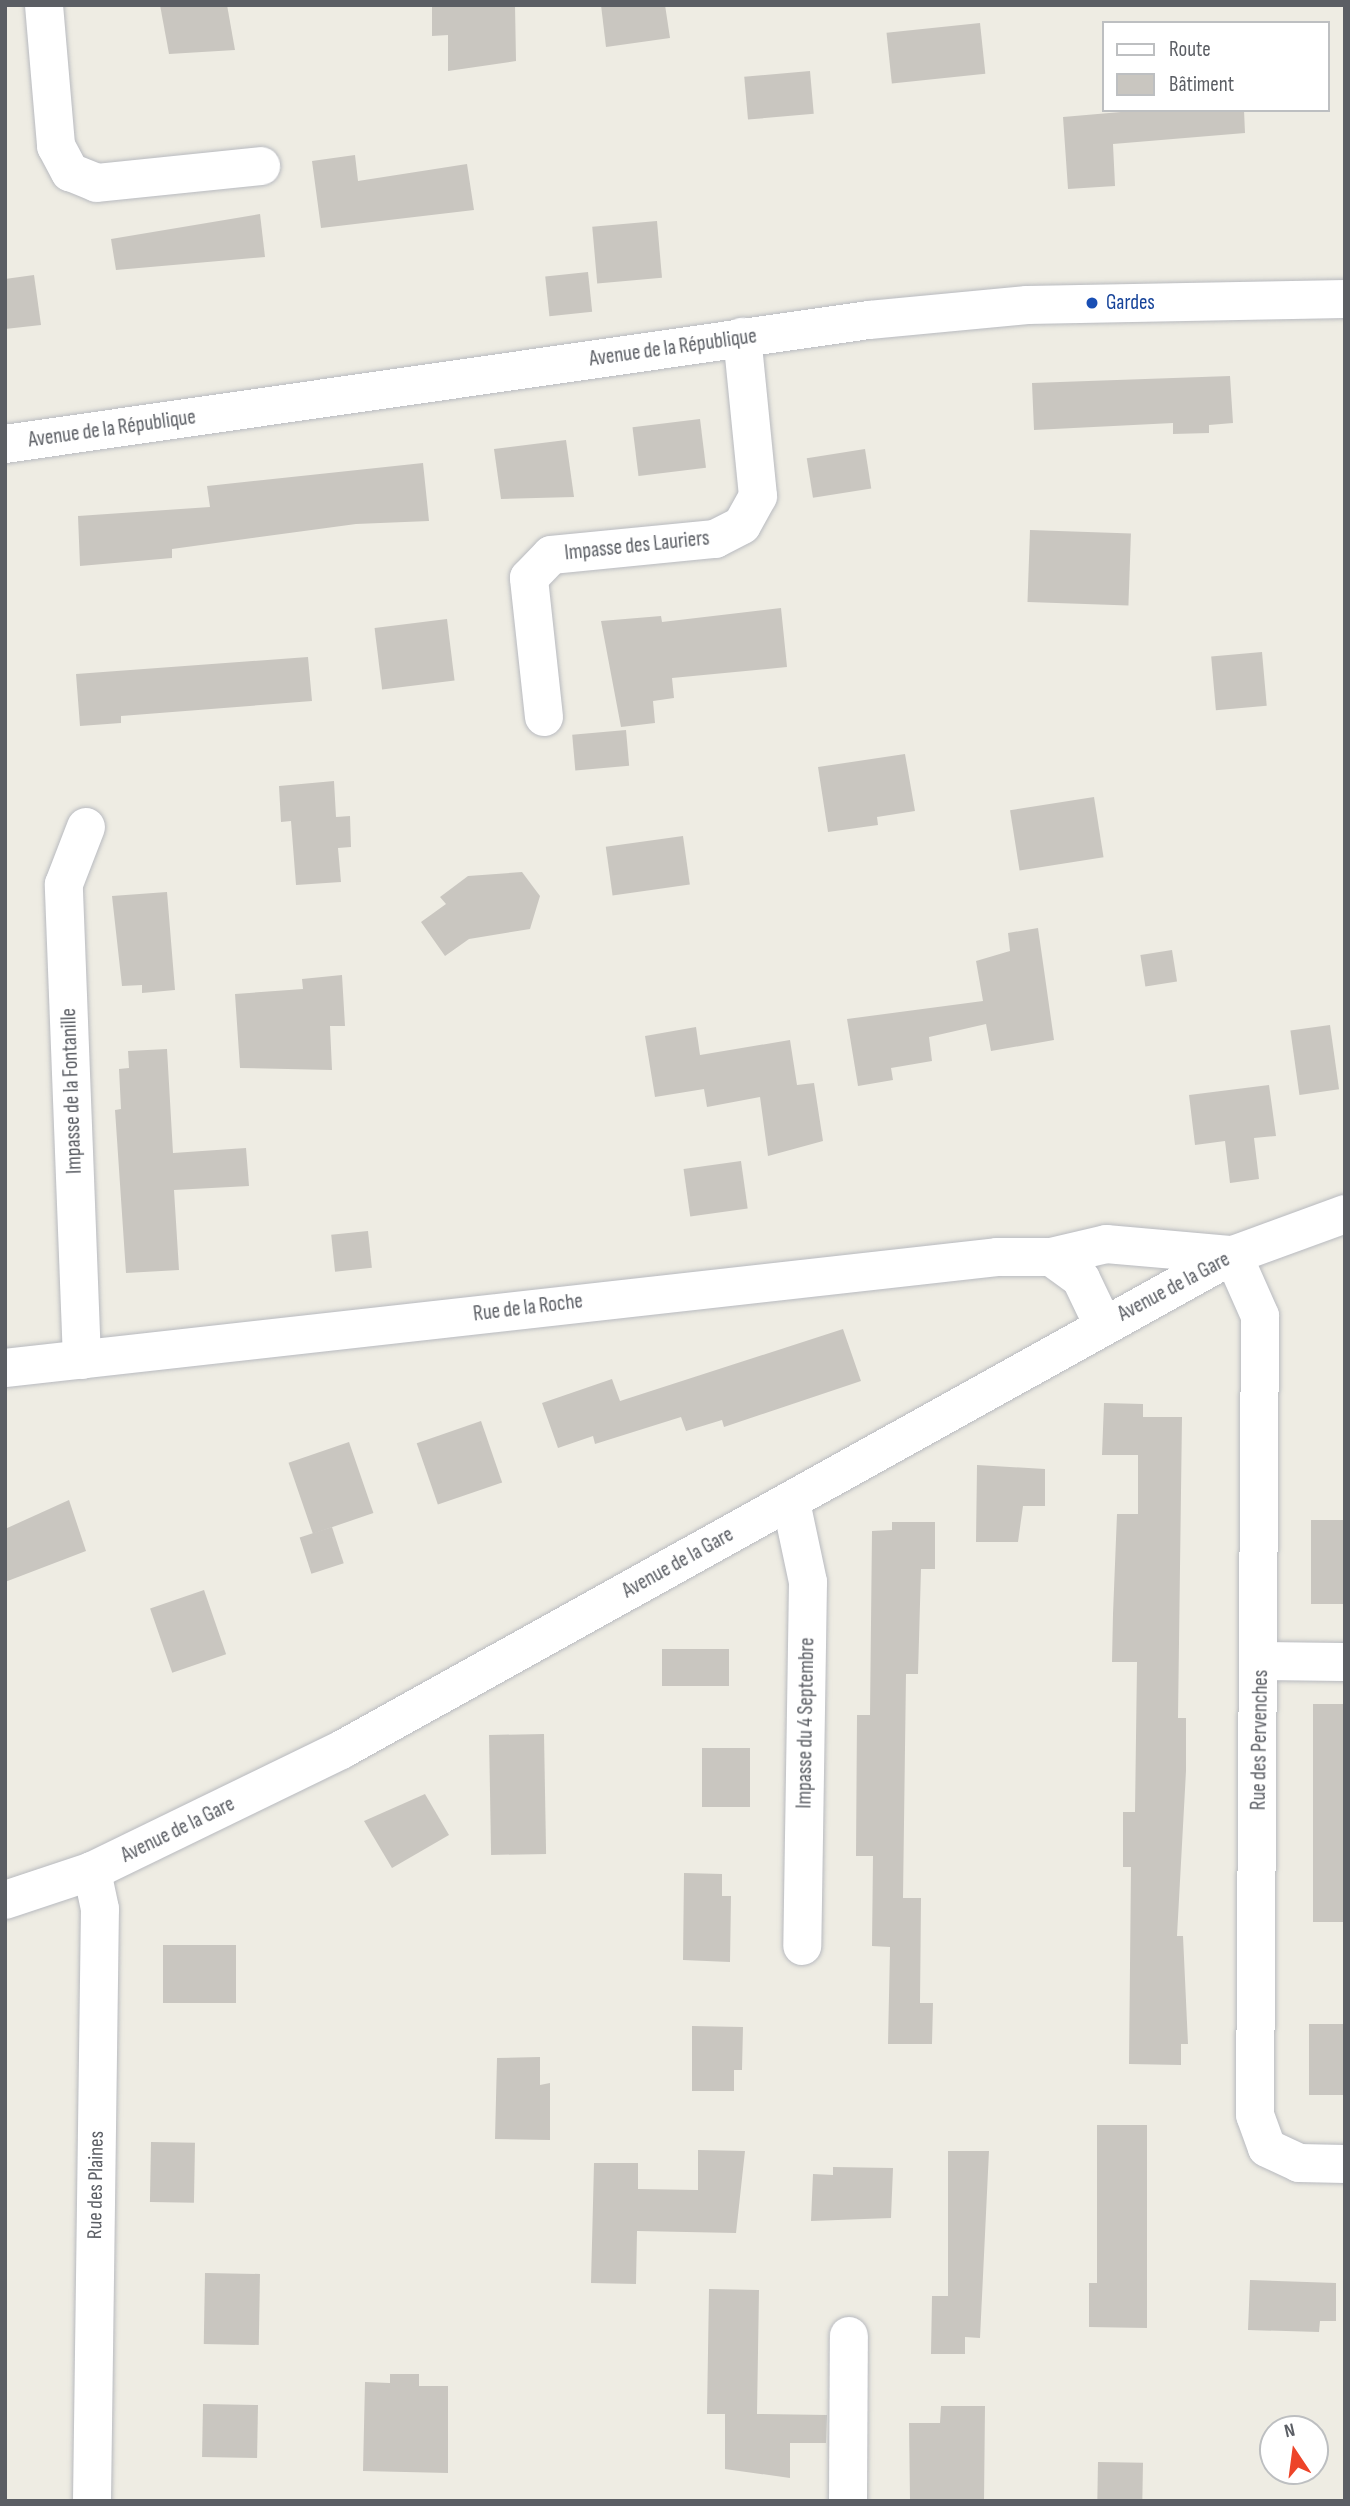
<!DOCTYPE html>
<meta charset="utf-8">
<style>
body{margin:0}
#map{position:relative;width:1350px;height:2506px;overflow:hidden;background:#eeece3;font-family:"Sofia Sans Condensed",sans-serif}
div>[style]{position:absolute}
.building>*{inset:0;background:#c9c6c0;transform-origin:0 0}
.roads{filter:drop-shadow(0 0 2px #b8babf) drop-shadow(0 0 2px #b8babf)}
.minor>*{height:38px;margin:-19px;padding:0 19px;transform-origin:19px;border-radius:19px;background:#fff}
.dots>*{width:19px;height:19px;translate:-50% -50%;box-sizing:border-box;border:4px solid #fff;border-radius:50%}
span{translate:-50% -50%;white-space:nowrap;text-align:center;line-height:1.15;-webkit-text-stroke:5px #fff;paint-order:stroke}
.transit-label{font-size:21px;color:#164399}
.left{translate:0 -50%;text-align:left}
.street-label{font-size:21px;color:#5b5e64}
.frame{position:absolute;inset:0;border:7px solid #5b5e64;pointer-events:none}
.legend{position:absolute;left:1102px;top:21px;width:228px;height:91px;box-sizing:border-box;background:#fff;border:2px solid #bdbfc1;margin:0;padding:9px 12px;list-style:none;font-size:21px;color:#5b5e64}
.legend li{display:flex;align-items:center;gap:14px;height:35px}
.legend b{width:35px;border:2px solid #bdbfc1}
.north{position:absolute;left:1259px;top:2415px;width:70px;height:70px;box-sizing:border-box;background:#fff;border:2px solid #bdbfc1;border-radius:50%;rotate:347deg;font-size:19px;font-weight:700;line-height:28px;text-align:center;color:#5b5e64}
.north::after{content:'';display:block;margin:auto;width:24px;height:32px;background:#ed4429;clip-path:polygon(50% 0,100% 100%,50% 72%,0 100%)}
</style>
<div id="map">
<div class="building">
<div style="clip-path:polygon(160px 5px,227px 5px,235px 50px,169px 54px)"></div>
<div style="clip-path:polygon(432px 5px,515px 5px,516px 61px,448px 71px,448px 35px,432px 36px)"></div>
<div style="clip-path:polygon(601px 5px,665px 5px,670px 38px,606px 47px)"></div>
<div style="left:980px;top:23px;width:51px;height:94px;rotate:84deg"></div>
<div style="left:810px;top:71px;width:43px;height:66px;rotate:85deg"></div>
<div style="clip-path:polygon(1144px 110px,1244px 110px,1245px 133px,1113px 144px,1115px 186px,1068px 189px,1063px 117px)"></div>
<div style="clip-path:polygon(355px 155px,358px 181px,467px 164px,474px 210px,321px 228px,312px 161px)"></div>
<div style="clip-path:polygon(260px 214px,265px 257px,116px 270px,111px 239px)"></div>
<div style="left:657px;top:221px;width:57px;height:65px;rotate:85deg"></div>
<div style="left:588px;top:272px;width:40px;height:43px;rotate:84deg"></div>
<div style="clip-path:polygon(34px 275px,41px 325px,5px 329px,5px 279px)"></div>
<div style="clip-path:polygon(1230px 376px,1233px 423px,1209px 425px,1209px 433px,1173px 434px,1173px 423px,1034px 430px,1032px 383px)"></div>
<div style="left:700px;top:419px;width:49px;height:68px;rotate:83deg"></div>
<div style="clip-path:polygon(566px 440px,574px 497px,501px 499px,494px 449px)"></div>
<div style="left:865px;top:449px;width:40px;height:59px;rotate:81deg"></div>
<div style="clip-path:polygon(423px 463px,429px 521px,356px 524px,172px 549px,172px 558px,80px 566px,78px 516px,210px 507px,207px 486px)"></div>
<div style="left:1030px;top:530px;width:101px;height:72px;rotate:2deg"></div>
<div style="clip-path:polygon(781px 608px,787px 667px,672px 678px,674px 698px,653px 701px,655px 723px,621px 727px,601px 621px,661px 616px,662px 622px)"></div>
<div style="left:447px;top:619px;width:62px;height:73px;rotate:83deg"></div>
<div style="left:1262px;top:652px;width:54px;height:51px;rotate:85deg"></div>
<div style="clip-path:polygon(308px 657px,312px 701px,121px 716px,121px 723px,80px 726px,76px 674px)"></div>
<div style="left:626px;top:730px;width:36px;height:54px;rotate:85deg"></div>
<div style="clip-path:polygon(905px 754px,915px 811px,877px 817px,878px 825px,828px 832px,818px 767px)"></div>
<div style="clip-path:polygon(334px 781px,336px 817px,350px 816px,351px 847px,338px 848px,341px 882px,296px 885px,291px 821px,281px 822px,279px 786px)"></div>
<div style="left:1094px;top:797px;width:61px;height:85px;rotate:81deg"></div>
<div style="left:683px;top:836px;width:49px;height:78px;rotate:82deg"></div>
<div style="clip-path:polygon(522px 872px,540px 896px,530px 929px,469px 939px,445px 956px,421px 922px,446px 904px,440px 897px,468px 876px)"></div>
<div style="clip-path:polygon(167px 892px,175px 990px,142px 993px,142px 985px,122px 986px,112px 896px)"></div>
<div style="clip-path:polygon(1038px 928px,1054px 1040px,991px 1051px,986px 1024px,929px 1037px,932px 1061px,891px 1068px,893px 1080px,858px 1086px,847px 1019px,983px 1001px,976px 961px,1010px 951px,1008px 933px)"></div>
<div style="left:1172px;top:950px;width:32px;height:32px;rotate:81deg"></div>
<div style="clip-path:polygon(342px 975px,345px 1026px,330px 1026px,332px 1070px,240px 1068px,235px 994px,303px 989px,302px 979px)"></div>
<div style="left:1330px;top:1025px;width:65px;height:40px;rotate:82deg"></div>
<div style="clip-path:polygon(696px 1027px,700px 1055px,790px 1040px,797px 1085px,814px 1083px,823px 1141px,768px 1156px,760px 1097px,707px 1107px,704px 1089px,655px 1097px,645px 1036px)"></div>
<div style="clip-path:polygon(167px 1049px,173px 1153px,246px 1148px,249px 1186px,174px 1190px,179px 1270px,126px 1273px,115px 1110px,121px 1109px,119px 1069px,129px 1068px,128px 1051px)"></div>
<div style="clip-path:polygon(1269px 1085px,1276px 1136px,1254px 1138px,1259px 1179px,1230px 1183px,1225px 1141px,1195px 1145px,1189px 1095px)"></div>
<div style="left:741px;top:1161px;width:48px;height:58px;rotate:82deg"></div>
<div style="left:368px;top:1231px;width:37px;height:37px;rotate:84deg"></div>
<div style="clip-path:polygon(843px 1329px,861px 1381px,724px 1427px,722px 1420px,686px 1431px,681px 1417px,595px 1444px,593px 1436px,558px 1448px,542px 1403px,612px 1379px,620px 1401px)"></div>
<div style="clip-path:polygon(1104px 1403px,1143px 1404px,1143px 1417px,1182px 1417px,1178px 1718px,1186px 1718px,1186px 1771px,1177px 1936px,1183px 1936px,1188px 2044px,1181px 2044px,1181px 2065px,1129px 2064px,1131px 1867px,1123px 1867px,1123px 1812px,1135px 1812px,1137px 1662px,1112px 1662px,1113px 1614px,1117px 1514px,1138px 1514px,1138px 1455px,1102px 1455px)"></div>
<div style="left:481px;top:1421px;width:65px;height:68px;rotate:71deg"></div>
<div style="left:349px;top:1442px;width:75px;height:64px;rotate:71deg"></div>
<div style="clip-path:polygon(977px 1465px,1045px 1469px,1045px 1506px,1023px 1506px,1018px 1542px,976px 1542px)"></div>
<div style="clip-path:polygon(69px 1500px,86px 1551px,5px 1582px,5px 1529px)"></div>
<div style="left:1311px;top:1520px;width:34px;height:84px"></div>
<div style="clip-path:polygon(892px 1522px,935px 1522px,935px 1569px,921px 1569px,918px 1674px,906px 1674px,903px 1898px,921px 1898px,920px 2003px,933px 2003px,932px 2044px,888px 2044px,890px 1947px,872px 1946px,873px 1856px,856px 1856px,857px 1715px,870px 1715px,872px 1531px,892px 1530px)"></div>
<div style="left:332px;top:1527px;width:38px;height:34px;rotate:72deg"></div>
<div style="left:204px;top:1590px;width:68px;height:57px;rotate:71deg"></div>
<div style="left:662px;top:1649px;width:67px;height:37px"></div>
<div style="left:1313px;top:1704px;width:32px;height:218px"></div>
<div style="left:544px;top:1734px;width:120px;height:55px;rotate:89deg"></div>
<div style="left:702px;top:1748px;width:48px;height:59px"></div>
<div style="clip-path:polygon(425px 1794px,449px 1835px,392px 1868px,364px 1821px)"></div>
<div style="clip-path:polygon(684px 1873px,722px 1874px,722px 1896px,731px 1896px,730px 1962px,683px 1960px)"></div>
<div style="left:163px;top:1945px;width:73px;height:58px"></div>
<div style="left:1309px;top:2024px;width:36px;height:71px"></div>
<div style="clip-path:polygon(692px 2026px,743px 2027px,742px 2070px,734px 2070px,734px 2091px,692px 2091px)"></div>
<div style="clip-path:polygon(540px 2057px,540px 2085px,550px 2083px,550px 2140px,495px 2139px,497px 2058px)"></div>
<div style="clip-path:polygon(1097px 2125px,1147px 2125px,1147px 2328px,1089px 2327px,1089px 2283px,1097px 2283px)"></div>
<div style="left:151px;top:2142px;width:44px;height:60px;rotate:1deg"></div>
<div style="clip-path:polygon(698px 2150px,745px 2151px,736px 2233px,637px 2231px,636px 2284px,591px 2283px,594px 2163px,638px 2163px,638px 2189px,698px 2190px)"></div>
<div style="clip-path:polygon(948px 2151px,989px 2151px,980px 2338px,965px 2337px,965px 2354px,931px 2354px,932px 2296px,948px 2296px)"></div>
<div style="clip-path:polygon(833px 2167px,893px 2168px,891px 2218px,811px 2221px,813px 2174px,833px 2175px)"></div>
<div style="left:205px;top:2273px;width:55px;height:71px;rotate:1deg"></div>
<div style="clip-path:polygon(1250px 2280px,1336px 2283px,1336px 2321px,1320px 2321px,1319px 2332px,1248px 2330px)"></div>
<div style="clip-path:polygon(709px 2289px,759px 2290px,757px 2414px,827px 2415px,826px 2443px,790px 2443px,790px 2478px,725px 2469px,725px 2414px,707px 2414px)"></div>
<div style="clip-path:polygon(390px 2374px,419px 2374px,419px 2386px,448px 2386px,448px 2473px,363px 2471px,365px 2382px,390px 2383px)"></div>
<div style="left:203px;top:2404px;width:55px;height:53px;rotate:1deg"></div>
<div style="clip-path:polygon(941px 2406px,985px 2406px,984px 2501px,910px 2501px,909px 2423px,940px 2423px)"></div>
<div style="left:1098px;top:2462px;width:45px;height:39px;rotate:1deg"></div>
</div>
<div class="roads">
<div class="minor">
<div style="left:44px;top:5px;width:142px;rotate:85.1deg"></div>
<div style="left:56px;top:146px;width:30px;rotate:62deg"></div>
<div style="left:70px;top:172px;width:29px;rotate:22deg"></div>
<div style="left:97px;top:183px;width:165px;rotate:-5.9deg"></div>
<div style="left:5px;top:444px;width:873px;rotate:-8.17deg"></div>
<div style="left:869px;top:320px;width:159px;rotate:-5.4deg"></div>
<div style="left:1027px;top:305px;width:318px;rotate:-1.1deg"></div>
<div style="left:544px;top:717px;width:140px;rotate:-96.2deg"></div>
<div style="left:529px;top:578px;width:32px;rotate:-46deg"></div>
<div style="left:551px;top:555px;width:165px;rotate:-5.6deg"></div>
<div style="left:715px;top:539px;width:30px;rotate:-27deg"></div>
<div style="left:742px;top:525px;width:33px;rotate:-61deg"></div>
<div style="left:758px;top:496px;width:160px;rotate:-95.7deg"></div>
<div style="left:1051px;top:1257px;width:57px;rotate:-13.3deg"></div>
<div style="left:1106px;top:1244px;width:127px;rotate:5deg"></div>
<div style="left:1233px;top:1255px;width:67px;rotate:66.1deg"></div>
<div style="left:1260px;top:1316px;width:799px;rotate:90.36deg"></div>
<div style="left:1255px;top:2115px;width:35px;rotate:70deg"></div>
<div style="left:1267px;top:2148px;width:35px;rotate:25deg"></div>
<div style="left:1299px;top:2163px;width:46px;rotate:1.2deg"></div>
<div style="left:82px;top:1360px;width:476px;rotate:-92.2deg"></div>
<div style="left:64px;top:884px;width:61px;rotate:-68.9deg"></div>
<div style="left:5px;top:1368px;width:998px;rotate:-6.38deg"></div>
<div style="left:997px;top:1257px;width:54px"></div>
<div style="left:1051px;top:1257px;width:37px;rotate:36deg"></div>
<div style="left:1081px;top:1279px;width:51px;rotate:64.4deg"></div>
<div style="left:791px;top:1502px;width:82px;rotate:78deg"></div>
<div style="left:808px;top:1582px;width:364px;rotate:90.9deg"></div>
<div style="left:1261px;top:1661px;width:84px;rotate:0.7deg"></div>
<div style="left:5px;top:1900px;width:92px;rotate:-18.4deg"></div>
<div style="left:92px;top:1871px;width:277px;rotate:-25.9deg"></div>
<div style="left:341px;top:1750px;width:1020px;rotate:-29.03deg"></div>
<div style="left:1233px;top:1255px;width:119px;rotate:-20.1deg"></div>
<div style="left:92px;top:2501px;width:592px;rotate:-89.23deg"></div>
<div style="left:100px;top:1909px;width:39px;rotate:-102deg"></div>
<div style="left:848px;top:2501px;width:165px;rotate:-89.7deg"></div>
</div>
</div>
<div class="dots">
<div style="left:1092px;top:303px;background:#1a4fb4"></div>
</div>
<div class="transit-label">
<span class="left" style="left:1106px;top:303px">Gardes</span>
</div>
<div class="street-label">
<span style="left:673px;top:348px;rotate:-8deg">Avenue de la République</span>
<span style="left:112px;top:429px;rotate:-8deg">Avenue de la République</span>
<span style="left:637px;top:546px;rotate:-6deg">Impasse des Lauriers</span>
<span style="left:72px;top:1091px;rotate:-92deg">Impasse de la Fontanille</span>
<span style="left:1174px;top:1287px;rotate:-28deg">Avenue de la Gare</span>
<span style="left:528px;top:1308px;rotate:-7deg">Rue de la Roche</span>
<span style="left:678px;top:1563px;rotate:-29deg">Avenue de la Gare</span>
<span style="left:806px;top:1723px;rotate:-89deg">Impasse du 4 Septembre</span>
<span style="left:1260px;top:1740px;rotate:-89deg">Rue des Pervenches</span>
<span style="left:178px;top:1830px;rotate:-26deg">Avenue de la Gare</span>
<span style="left:96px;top:2185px;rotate:-89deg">Rue des Plaines</span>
</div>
<div class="frame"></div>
<ul class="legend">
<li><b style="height:9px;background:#fff"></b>Route</li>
<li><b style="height:19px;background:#c9c6c0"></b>Bâtiment</li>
</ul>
<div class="north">N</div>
</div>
